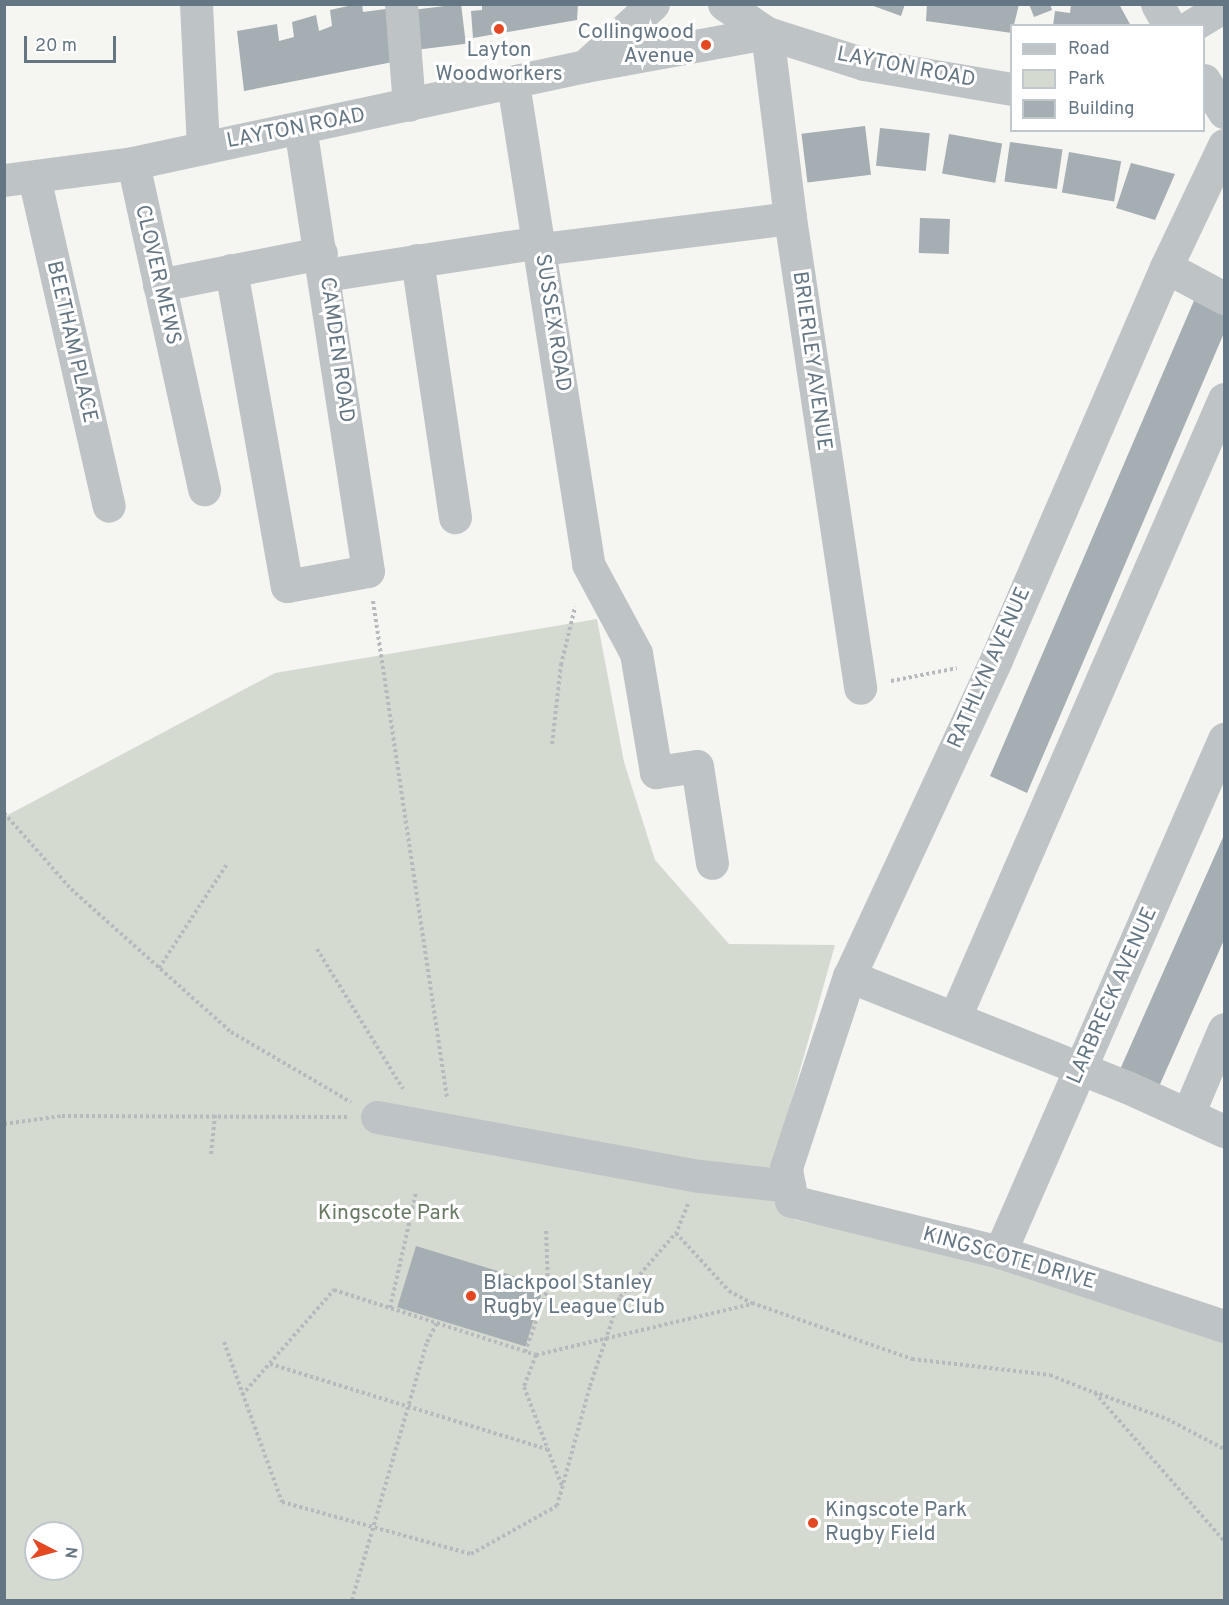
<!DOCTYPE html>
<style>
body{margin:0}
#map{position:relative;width:1229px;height:1605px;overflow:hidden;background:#f5f5f2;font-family:Overpass,sans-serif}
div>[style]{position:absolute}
.green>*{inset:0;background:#d5dad1}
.building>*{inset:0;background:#a5aeb3;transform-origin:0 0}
.path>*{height:4px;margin-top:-2px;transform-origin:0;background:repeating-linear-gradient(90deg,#b6babd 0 3px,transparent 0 6px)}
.minor>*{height:33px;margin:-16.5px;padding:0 16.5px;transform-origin:16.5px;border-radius:16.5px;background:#bec3c6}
.dots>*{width:16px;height:16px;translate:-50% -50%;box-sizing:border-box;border:3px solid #fff;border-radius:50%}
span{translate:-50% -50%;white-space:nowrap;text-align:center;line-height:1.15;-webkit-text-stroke:6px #fff;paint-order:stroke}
.poi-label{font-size:21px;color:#647683}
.right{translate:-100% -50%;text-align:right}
.left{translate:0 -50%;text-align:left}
.street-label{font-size:21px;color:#647683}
.park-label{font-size:21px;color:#687a63}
.frame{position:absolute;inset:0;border:6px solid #647683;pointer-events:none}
.legend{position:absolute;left:1010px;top:24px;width:195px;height:108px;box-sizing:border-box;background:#fff;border:2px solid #c1c8cd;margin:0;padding:8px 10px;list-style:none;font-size:18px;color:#647683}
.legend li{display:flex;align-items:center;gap:12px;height:30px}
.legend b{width:30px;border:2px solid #c1c8cd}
.north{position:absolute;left:24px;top:1521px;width:60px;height:60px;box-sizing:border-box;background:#fff;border:2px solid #c1c8cd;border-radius:50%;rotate:96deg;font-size:16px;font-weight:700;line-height:24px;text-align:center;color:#647683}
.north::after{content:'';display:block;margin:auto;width:21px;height:27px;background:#e44823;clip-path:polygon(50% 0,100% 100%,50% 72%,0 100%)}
.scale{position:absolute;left:24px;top:36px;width:92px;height:27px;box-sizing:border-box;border:3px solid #647683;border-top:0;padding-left:8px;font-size:18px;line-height:21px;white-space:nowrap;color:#647683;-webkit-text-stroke:4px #fff;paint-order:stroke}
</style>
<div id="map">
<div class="green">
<div style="clip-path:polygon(evenodd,597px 619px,624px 762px,655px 860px,729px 944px,835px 945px,772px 1170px,780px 1210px,795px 1220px,928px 1246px,1224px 1339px,1224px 1600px,5px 1600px,4px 817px,275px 673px,597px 619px,36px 1533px,72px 1533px,72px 1569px,36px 1569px,36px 1533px)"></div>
</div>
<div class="building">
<div style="clip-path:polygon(357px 4px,362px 4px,363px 12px,393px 8px,398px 61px,244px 91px,237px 31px,277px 24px,279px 41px,294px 37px,292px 22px,316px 15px,319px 31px,332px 26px,330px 10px)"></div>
<div style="left:461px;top:4px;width:40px;height:51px;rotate:83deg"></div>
<div style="clip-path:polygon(482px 4px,578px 4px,577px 20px,473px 38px,471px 11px,482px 10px)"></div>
<div style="clip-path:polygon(868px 4px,905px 4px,901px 16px)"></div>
<div style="clip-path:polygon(927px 4px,1019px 4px,1012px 33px,926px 21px)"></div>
<div style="clip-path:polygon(1029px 4px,1050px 4px,1052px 10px,1034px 17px)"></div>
<div style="clip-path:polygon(1071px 4px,1119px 4px,1131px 26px,1053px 26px,1055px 11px,1070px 13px)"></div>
<div style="left:865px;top:126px;width:49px;height:64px;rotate:83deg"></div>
<div style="left:880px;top:128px;width:50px;height:38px;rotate:6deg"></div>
<div style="left:949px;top:134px;width:54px;height:40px;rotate:10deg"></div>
<div style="left:1010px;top:142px;width:53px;height:40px;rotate:8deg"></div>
<div style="left:1069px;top:152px;width:53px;height:41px;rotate:10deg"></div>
<div style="clip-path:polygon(1131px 163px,1175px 174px,1155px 220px,1116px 208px)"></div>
<div style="left:920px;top:218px;width:30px;height:35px;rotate:2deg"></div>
<div style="clip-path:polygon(1196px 296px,1224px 308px,1224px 333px,1027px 793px,990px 776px)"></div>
<div style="clip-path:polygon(1224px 835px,1224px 940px,1157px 1091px,1118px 1074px)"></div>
<div style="left:416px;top:1246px;width:134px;height:64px;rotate:17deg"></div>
</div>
<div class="path">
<div style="left:373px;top:601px;width:502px;rotate:81.53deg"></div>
<div style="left:891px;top:681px;width:67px;rotate:-11.1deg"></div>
<div style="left:552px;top:744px;width:80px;rotate:-83.5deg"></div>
<div style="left:561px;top:665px;width:60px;rotate:-76.4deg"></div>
<div style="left:4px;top:813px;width:101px;rotate:48.6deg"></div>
<div style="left:71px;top:889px;width:215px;rotate:41.8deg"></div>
<div style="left:231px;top:1032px;width:139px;rotate:30.3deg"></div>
<div style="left:317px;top:949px;width:164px;rotate:58.4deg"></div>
<div style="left:159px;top:968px;width:124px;rotate:-56.8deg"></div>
<div style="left:4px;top:1124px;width:59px;rotate:-7.9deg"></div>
<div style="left:62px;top:1116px;width:285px;rotate:0.2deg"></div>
<div style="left:211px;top:1154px;width:39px;rotate:-84deg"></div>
<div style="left:688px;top:1204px;width:31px;rotate:112deg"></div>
<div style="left:676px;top:1233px;width:79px;rotate:47.6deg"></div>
<div style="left:729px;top:1291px;width:26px;rotate:28deg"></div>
<div style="left:752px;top:1303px;width:170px;rotate:19.3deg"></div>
<div style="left:912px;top:1359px;width:139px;rotate:6.6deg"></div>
<div style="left:1050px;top:1375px;width:48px;rotate:21.8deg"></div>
<div style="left:1095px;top:1393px;width:196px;rotate:48.9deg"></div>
<div style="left:390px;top:1308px;width:118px;rotate:-77.3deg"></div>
<div style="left:224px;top:1342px;width:170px;rotate:70.1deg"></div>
<div style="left:282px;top:1502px;width:196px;rotate:15.4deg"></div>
<div style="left:471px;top:1554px;width:98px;rotate:-29.2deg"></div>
<div style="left:557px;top:1506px;width:124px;rotate:-74.6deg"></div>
<div style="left:590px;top:1386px;width:94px;rotate:-71.4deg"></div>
<div style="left:620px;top:1297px;width:85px;rotate:-48.8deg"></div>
<div style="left:525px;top:1352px;width:68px;rotate:-70.2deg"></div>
<div style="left:548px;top:1288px;width:60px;rotate:-91.9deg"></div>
<div style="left:536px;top:1355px;width:34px;rotate:111deg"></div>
<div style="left:524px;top:1387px;width:106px;rotate:69deg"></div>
<div style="left:270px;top:1364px;width:290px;rotate:17.1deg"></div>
<div style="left:1094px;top:1392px;width:78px;rotate:20.3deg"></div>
<div style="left:1167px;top:1419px;width:64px;rotate:27.8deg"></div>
<div style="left:242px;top:1395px;width:140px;rotate:-48.8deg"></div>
<div style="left:334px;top:1290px;width:212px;rotate:17.8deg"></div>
<div style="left:536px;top:1355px;width:221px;rotate:-13.3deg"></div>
<div style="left:352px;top:1600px;width:269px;rotate:-73.8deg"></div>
<div style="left:427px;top:1342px;width:21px;rotate:-62deg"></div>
</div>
<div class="minor">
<div style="left:196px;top:4px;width:144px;rotate:87.2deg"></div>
<div style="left:401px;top:4px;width:101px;rotate:85.5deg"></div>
<div style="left:724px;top:4px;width:52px;rotate:34deg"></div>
<div style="left:767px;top:33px;width:102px;rotate:17.7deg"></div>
<div style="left:864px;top:64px;width:150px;rotate:9.6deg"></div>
<div style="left:1157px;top:4px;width:25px;rotate:61deg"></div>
<div style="left:1191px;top:26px;width:39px;rotate:-31deg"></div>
<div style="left:767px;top:33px;width:186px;rotate:82.9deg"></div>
<div style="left:790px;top:218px;width:475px;rotate:81.5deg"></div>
<div style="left:585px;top:66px;width:92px;rotate:-42.4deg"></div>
<div style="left:1204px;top:80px;width:38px;rotate:58deg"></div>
<div style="left:513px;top:83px;width:487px;rotate:81.1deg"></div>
<div style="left:588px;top:564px;width:101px;rotate:61.7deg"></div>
<div style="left:636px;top:653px;width:121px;rotate:80.5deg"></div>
<div style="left:656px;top:772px;width:41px;rotate:-8.3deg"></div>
<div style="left:697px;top:766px;width:98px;rotate:81.2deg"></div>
<div style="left:1224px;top:145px;width:135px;rotate:115.4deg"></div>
<div style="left:1166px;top:267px;width:428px;rotate:113.4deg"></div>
<div style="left:996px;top:660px;width:349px;rotate:114.9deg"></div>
<div style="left:849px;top:976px;width:202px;rotate:108.2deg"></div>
<div style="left:786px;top:1168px;width:33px;rotate:81deg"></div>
<div style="left:791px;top:1201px;width:215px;rotate:13.7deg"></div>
<div style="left:1000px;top:1252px;width:236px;rotate:18.3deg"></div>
<div style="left:133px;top:163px;width:334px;rotate:77.7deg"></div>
<div style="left:34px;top:177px;width:337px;rotate:77.2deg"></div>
<div style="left:4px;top:180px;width:130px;rotate:-7.5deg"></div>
<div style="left:133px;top:163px;width:462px;rotate:-12.1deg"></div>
<div style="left:585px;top:66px;width:185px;rotate:-10.3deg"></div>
<div style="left:541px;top:249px;width:251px;rotate:-7.1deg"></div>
<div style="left:417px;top:260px;width:260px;rotate:81.6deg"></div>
<div style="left:1166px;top:267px;width:66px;rotate:28.1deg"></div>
<div style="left:231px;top:270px;width:321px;rotate:80deg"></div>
<div style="left:287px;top:586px;width:82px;rotate:-10.5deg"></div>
<div style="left:368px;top:571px;width:447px;rotate:-98.7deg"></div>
<div style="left:325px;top:275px;width:218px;rotate:-8.7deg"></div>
<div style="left:159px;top:285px;width:165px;rotate:-11.2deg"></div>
<div style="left:849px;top:976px;width:299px;rotate:21.8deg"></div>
<div style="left:1127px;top:1087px;width:107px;rotate:24.4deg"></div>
<div style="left:955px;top:1017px;width:674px;rotate:-66.48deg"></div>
<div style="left:1188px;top:1114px;width:92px;rotate:-67deg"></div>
<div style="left:377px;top:1117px;width:328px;rotate:10.4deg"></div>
<div style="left:700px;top:1176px;width:90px;rotate:6.4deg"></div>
<div style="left:1000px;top:1252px;width:560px;rotate:-66.41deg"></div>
</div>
<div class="dots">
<div style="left:499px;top:29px;background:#e44823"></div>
<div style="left:706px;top:45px;background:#e44823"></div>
<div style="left:471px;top:1296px;background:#e44823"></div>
<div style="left:813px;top:1523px;background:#e44823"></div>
</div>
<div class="poi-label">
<span class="right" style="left:694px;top:45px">Collingwood<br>Avenue</span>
<span style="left:499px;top:63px">Layton<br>Woodworkers</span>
<span class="left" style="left:483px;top:1296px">Blackpool Stanley<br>Rugby League Club</span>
<span class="left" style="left:825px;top:1523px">Kingscote Park<br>Rugby Field</span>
</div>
<div class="street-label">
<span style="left:906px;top:68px;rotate:11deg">LAYTON ROAD</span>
<span style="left:296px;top:129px;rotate:-11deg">LAYTON ROAD</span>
<span style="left:157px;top:275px;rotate:77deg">CLOVER MEWS</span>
<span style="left:552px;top:323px;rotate:81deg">SUSSEX ROAD</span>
<span style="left:71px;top:342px;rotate:77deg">BEETHAM PLACE</span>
<span style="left:336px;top:350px;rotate:82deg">CAMDEN ROAD</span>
<span style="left:811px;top:361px;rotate:82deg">BRIERLEY AVENUE</span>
<span style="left:990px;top:668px;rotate:-66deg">RATHLYN AVENUE</span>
<span style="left:1113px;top:996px;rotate:-66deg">LARBRECK AVENUE</span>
<span style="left:1009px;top:1259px;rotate:16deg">KINGSCOTE DRIVE</span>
</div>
<div class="park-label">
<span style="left:389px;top:1214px">Kingscote Park</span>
</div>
<div class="frame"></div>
<ul class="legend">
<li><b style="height:8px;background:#bec3c6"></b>Road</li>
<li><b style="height:16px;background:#d5dad1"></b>Park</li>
<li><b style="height:16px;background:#a5aeb3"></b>Building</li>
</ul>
<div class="north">N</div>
<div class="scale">20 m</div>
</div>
